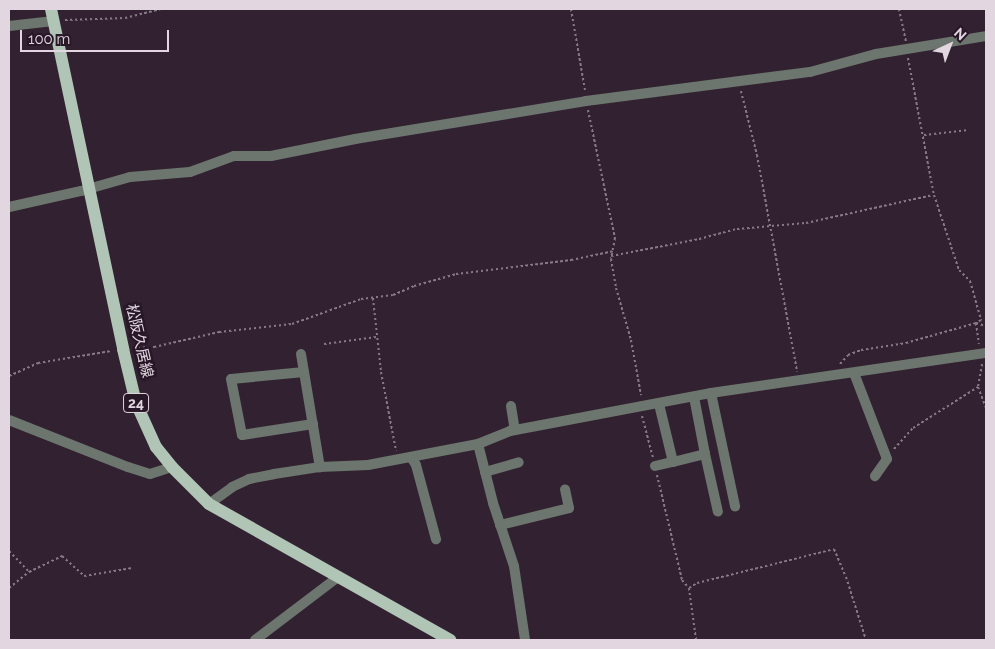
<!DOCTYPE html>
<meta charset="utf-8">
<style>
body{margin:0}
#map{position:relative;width:995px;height:649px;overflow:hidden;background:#322231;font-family:Raleway,"Noto Sans JP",sans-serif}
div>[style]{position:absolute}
.path>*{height:2px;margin-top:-1px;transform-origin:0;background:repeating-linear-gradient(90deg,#877a86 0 2.5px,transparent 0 5px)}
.minor>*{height:10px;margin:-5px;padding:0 5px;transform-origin:5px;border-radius:5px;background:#6c766e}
.major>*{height:12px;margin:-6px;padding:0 6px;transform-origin:6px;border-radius:6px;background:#b0c5b5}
span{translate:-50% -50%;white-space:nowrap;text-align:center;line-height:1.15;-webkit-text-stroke:5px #281827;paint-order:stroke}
.shield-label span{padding:1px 4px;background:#281827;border:1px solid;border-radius:4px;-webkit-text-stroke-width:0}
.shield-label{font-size:14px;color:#e2d7e1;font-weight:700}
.street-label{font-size:15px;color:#e2d7e1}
.frame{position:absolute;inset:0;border:10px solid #e2d7e1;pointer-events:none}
.north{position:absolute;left:925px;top:20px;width:50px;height:50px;-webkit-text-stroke:4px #281827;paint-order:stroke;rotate:43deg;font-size:14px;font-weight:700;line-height:20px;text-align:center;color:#e2d7e1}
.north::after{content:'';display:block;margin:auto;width:18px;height:22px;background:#e2d7e1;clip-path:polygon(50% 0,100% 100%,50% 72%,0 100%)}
.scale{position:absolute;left:20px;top:30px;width:149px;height:22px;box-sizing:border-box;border:2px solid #e2d7e1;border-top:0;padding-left:6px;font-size:15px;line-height:18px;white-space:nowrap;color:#e2d7e1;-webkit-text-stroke:4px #281827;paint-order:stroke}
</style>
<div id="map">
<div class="path">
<div style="left:571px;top:9px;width:82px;rotate:80.2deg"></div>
<div style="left:899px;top:9px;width:33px;rotate:78deg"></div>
<div style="left:65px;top:20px;width:60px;rotate:-1.9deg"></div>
<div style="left:125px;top:18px;width:37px;rotate:-14deg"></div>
<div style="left:908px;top:58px;width:139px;rotate:79.3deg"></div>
<div style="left:934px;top:195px;width:79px;rotate:71.6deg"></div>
<div style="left:959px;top:270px;width:16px;rotate:45deg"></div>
<div style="left:970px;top:281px;width:41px;rotate:74.2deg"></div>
<div style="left:981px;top:320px;width:6px;rotate:149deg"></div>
<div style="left:976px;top:323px;width:21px;rotate:82deg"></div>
<div style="left:741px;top:91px;width:66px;rotate:76deg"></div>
<div style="left:757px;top:155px;width:220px;rotate:79.5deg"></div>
<div style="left:588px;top:110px;width:131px;rotate:78.1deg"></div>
<div style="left:615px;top:238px;width:21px;rotate:101deg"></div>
<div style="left:611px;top:259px;width:29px;rotate:80deg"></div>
<div style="left:616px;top:288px;width:54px;rotate:73.9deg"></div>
<div style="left:631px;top:340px;width:56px;rotate:79.7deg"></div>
<div style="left:924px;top:135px;width:45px;rotate:-6.3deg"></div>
<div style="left:611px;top:256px;width:90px;rotate:-10.9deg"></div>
<div style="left:699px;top:239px;width:39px;rotate:-15deg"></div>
<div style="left:737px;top:229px;width:69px;rotate:-5deg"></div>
<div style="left:806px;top:223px;width:130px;rotate:-12.4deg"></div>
<div style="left:373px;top:298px;width:74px;rotate:83.8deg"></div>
<div style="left:381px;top:372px;width:80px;rotate:79.2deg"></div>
<div style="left:324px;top:344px;width:53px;rotate:-7.5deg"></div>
<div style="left:133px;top:348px;width:21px;rotate:-3deg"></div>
<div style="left:154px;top:347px;width:67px;rotate:-13deg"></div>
<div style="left:219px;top:332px;width:73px;rotate:-6.3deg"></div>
<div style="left:292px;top:324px;width:73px;rotate:-19.9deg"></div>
<div style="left:361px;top:299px;width:32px;rotate:-7deg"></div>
<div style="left:393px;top:295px;width:23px;rotate:-23deg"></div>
<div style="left:414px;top:286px;width:44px;rotate:-15.9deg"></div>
<div style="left:456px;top:274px;width:116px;rotate:-6.9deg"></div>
<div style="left:571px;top:260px;width:44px;rotate:-11.8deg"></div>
<div style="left:840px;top:364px;width:12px;rotate:-48deg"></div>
<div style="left:848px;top:355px;width:14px;rotate:-21deg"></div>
<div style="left:861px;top:350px;width:46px;rotate:-8.8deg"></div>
<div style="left:906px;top:343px;width:73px;rotate:-15.9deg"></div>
<div style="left:976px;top:323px;width:10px;rotate:17deg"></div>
<div style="left:982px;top:364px;width:23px;rotate:100deg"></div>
<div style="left:978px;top:387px;width:22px;rotate:69deg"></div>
<div style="left:9px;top:376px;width:32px;rotate:-24deg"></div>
<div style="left:38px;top:363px;width:74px;rotate:-9.3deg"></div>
<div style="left:642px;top:416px;width:43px;rotate:75.3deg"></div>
<div style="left:894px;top:449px;width:28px;rotate:-48deg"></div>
<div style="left:913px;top:428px;width:77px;rotate:-32.2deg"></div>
<div style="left:657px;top:475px;width:108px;rotate:76.6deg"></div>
<div style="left:682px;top:580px;width:11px;rotate:49deg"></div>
<div style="left:9px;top:551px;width:29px;rotate:46deg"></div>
<div style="left:29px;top:572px;width:37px;rotate:-26deg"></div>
<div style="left:62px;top:556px;width:30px;rotate:42deg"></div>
<div style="left:84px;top:576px;width:49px;rotate:-9.5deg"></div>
<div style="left:9px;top:588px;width:26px;rotate:-39deg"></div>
<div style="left:696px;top:640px;width:52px;rotate:-97.7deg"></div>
<div style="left:689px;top:588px;width:9px;rotate:-32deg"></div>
<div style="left:697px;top:583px;width:141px;rotate:-13.9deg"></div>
<div style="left:834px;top:549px;width:30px;rotate:67deg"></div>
<div style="left:846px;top:577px;width:66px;rotate:72.4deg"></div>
</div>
<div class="minor">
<div style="left:9px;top:26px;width:45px;rotate:-6.3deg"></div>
<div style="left:9px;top:207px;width:74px;rotate:-12.5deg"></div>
<div style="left:81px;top:191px;width:51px;rotate:-15.9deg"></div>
<div style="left:130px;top:177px;width:60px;rotate:-4.8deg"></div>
<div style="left:190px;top:172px;width:47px;rotate:-20deg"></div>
<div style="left:234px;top:156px;width:37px"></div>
<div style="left:271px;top:156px;width:86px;rotate:-11.4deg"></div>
<div style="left:355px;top:139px;width:234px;rotate:-9.3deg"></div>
<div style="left:586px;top:101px;width:226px;rotate:-7.4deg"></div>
<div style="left:810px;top:72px;width:68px;rotate:-15.3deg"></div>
<div style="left:876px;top:54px;width:111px;rotate:-9.3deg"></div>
<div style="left:301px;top:354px;width:115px;rotate:80.5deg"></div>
<div style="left:304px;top:372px;width:73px;rotate:174.5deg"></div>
<div style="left:231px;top:379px;width:57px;rotate:78.9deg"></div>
<div style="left:242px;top:435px;width:72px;rotate:-8.8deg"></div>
<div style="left:854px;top:373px;width:92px;rotate:69deg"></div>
<div style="left:887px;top:459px;width:21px;rotate:125deg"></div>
<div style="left:711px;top:393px;width:116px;rotate:78deg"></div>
<div style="left:511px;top:406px;width:24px;rotate:81deg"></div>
<div style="left:9px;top:420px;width:128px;rotate:21.6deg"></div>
<div style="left:128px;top:467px;width:23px;rotate:18deg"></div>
<div style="left:150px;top:474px;width:23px;rotate:-18deg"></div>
<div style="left:478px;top:444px;width:61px;rotate:75.7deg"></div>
<div style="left:493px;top:503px;width:66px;rotate:71.6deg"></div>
<div style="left:514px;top:566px;width:75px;rotate:81.5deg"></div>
<div style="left:705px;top:454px;width:59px;rotate:77.4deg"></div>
<div style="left:411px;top:457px;width:9px;rotate:58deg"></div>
<div style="left:416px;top:465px;width:77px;rotate:74.9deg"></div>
<div style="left:673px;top:462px;width:33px;rotate:-14deg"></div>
<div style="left:705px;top:454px;width:58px;rotate:-100.9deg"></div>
<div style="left:655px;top:466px;width:18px;rotate:-13deg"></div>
<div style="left:673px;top:462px;width:60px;rotate:-103.6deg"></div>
<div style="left:485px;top:472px;width:35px;rotate:-16deg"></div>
<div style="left:209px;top:504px;width:29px;rotate:-36deg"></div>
<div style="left:232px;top:487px;width:19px;rotate:-25deg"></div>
<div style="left:249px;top:479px;width:25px;rotate:-11deg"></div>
<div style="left:274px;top:474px;width:47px;rotate:-8.7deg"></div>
<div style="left:320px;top:467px;width:48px;rotate:-2.4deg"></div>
<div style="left:368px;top:465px;width:112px;rotate:-10.8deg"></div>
<div style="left:478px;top:444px;width:35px;rotate:-22deg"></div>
<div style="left:510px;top:431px;width:205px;rotate:-10.7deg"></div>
<div style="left:711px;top:393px;width:278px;rotate:-8.3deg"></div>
<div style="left:500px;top:525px;width:71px;rotate:-13.8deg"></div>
<div style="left:569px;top:508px;width:19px;rotate:-102deg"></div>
<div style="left:255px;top:640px;width:104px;rotate:-37.2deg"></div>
</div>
<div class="major">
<div style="left:51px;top:9px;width:348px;rotate:78deg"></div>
<div style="left:123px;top:349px;width:56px;rotate:76.5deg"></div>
<div style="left:136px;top:403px;width:48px;rotate:65.6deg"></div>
<div style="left:156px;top:447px;width:26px;rotate:51deg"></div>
<div style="left:172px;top:467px;width:52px;rotate:45deg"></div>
<div style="left:209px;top:504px;width:277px;rotate:29.4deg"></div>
</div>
<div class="shield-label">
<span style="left:136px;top:403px">24</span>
</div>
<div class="street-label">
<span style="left:139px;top:341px;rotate:77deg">松阪久居線</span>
</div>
<div class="frame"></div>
<div class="north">N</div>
<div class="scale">100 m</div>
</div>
